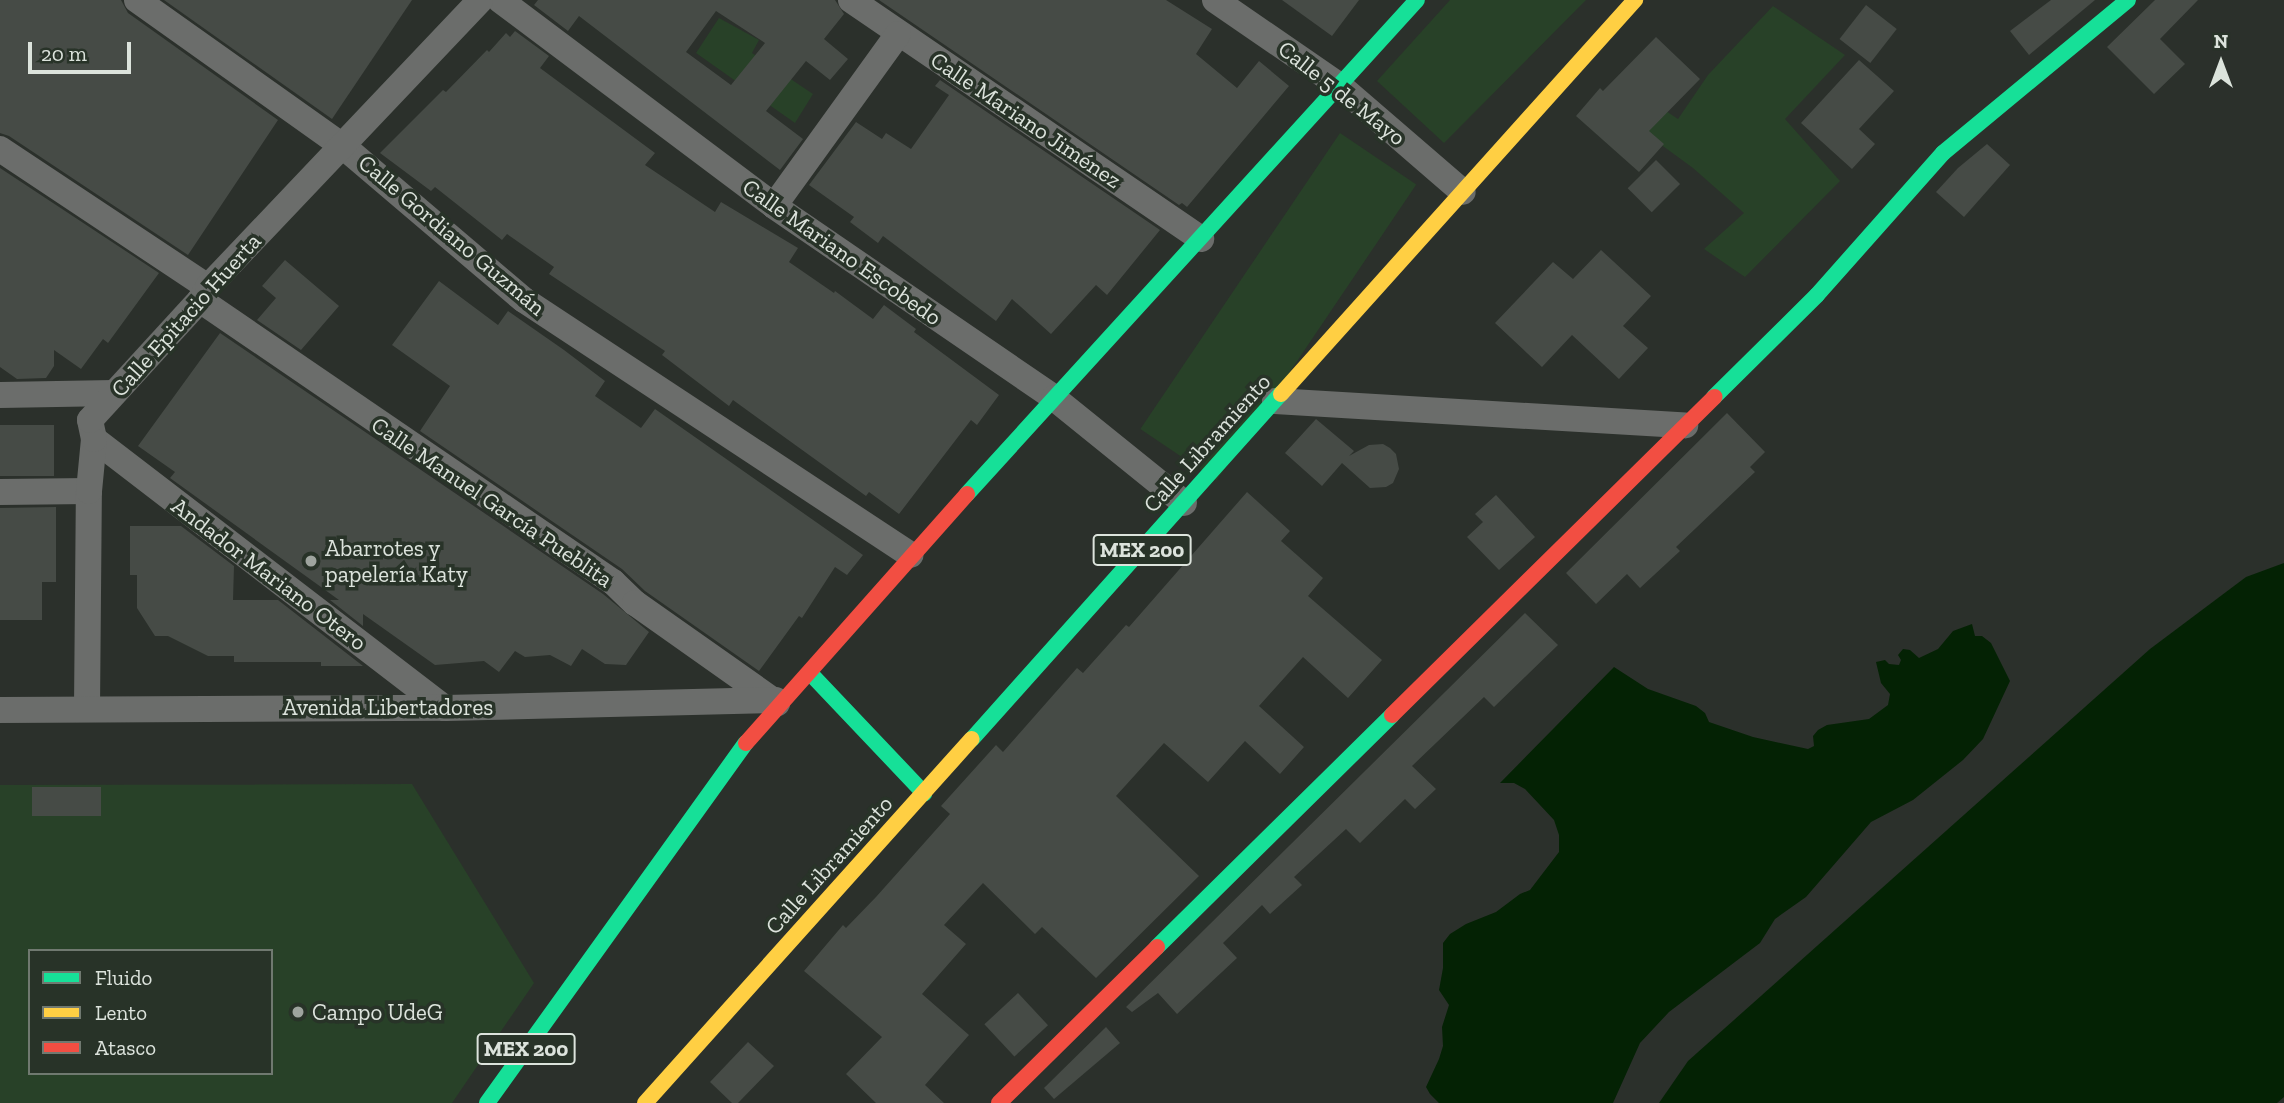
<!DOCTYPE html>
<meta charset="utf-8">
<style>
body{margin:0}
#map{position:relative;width:2284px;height:1103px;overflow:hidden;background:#2b302b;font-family:"Zilla Slab",serif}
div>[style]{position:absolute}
.green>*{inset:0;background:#284128;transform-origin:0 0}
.water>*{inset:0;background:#042204}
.building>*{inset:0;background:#464b46;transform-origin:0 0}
.street>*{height:26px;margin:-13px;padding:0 13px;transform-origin:13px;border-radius:13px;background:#6b6d6b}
.fast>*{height:16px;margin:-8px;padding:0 8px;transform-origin:8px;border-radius:8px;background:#16e098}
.slow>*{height:16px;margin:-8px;padding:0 8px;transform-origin:8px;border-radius:8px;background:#ffcf43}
.jam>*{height:16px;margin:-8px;padding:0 8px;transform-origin:8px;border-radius:8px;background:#f24e42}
.dots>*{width:19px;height:19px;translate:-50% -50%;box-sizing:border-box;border:4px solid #283328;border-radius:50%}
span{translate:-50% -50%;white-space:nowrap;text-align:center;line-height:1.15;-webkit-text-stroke:7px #283328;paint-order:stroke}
.shield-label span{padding:2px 5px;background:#283328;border:2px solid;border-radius:5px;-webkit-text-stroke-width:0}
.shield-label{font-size:21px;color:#dce3dc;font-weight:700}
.street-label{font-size:23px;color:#dce3dc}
.poi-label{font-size:23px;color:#dce3dc}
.left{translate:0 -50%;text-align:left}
.legend{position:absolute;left:28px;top:949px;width:245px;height:126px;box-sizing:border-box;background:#283328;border:2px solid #707970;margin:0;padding:9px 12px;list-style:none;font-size:21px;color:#dce3dc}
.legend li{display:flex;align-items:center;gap:14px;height:35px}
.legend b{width:35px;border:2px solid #707970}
.north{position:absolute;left:2186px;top:28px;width:70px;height:70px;-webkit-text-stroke:5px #283328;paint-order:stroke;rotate:0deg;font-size:19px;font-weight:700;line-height:28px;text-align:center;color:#dce3dc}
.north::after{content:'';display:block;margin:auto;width:24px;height:32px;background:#dce3dc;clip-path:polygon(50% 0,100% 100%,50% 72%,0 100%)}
.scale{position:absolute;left:28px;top:42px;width:103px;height:32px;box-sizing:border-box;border:4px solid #dce3dc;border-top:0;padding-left:9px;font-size:21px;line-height:24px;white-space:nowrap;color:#dce3dc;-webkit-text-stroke:5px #283328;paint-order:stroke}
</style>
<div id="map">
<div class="green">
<div style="clip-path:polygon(1450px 0,1586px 0,1444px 143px,1377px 81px)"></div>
<div style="clip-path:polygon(1773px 6px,1845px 55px,1785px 119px,1840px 181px,1745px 277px,1704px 249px,1744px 213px,1693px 168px,1597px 98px,1618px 79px,1678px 119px,1708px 75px)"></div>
<div style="clip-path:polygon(719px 18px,759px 40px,752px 53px,813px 94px,795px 123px,696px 53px)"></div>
<div style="left:1340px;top:133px;width:92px;height:357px;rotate:34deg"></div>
<div style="clip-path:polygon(evenodd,412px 784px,534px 983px,452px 1103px,0 1103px,0 785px,412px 784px,30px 951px,271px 951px,271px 1073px,30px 1073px,30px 951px)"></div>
</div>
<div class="water">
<div style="clip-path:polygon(2284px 563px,2284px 1097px,2277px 1103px,1659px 1103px,1688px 1061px,2150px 649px,2246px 577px)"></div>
<div style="clip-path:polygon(1972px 624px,1975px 636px,1982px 636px,1991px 643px,2010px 681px,1983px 739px,1963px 760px,1913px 800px,1871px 822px,1806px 897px,1775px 919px,1760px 943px,1669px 1012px,1640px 1043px,1613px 1103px,1439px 1103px,1430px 1094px,1426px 1087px,1439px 1059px,1443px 1046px,1442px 1027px,1449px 1005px,1439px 990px,1443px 968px,1443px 943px,1450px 934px,1466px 924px,1496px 912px,1520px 894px,1530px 890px,1559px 852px,1559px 835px,1554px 820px,1525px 789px,1514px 783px,1500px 783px,1614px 667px,1648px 689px,1696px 706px,1705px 713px,1709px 722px,1753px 737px,1808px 749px,1814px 746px,1813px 736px,1818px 730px,1827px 725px,1869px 719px,1888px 705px,1890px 694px,1881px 683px,1876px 662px,1885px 660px,1889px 664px,1899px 665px,1901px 660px,1898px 655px,1903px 649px,1910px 650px,1919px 658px,1938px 649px,1953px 631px)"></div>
</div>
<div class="building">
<div style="clip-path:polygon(0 0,121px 0,128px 13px,278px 120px,188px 255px,9px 136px,0 133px)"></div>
<div style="clip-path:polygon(164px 0,412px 0,332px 119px)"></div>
<div style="clip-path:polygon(evenodd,538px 0,835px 0,844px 14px,824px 39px,848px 59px,830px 80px,806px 61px,766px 111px,803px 139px,780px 170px,579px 16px,568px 31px,534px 5px,538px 0,716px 11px,765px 43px,731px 85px,686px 52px,716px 11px)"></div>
<div style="clip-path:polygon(879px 0,1166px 0,1212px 29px,1196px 54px,1237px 88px,1259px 61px,1289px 86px,1187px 207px,1182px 203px,1179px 205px)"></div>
<div style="clip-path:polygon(1282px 0,1359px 0,1332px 36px)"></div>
<div style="clip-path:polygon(2051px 0,2095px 0,2029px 55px,2010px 31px)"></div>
<div style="clip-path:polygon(2155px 0,2198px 0,2160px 39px,2185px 64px,2154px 94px,2107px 47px)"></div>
<div style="left:1866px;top:5px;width:39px;height:43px;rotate:38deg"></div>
<div style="clip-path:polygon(515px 31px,549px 56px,540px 68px,655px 153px,645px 165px,715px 212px,721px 202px,798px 248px,789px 262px,834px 293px,835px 291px,873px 319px,884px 305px,916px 329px,914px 332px,999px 395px,977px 425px,971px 420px,899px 514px,869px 492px,866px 496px,733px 400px,729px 406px,662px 355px,665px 351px,549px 274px,554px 267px,507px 234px,502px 240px,435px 187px,431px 191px,380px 153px,443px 90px,446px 92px,487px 50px,489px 52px,506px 33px,510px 37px)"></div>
<div style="clip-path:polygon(1656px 37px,1700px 79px,1649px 131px,1664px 144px,1639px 172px,1576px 116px,1600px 88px,1603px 91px)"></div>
<div style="clip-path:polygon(1859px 60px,1894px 91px,1859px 129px,1875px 144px,1852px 169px,1801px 123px)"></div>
<div style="clip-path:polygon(940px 80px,1160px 230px,1107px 295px,1096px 285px,1051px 334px,1012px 299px,996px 321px,883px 236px,878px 243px,850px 222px,854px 217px,809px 185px,856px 122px,882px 139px,886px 133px,911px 149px,949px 95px,935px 86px)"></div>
<div style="clip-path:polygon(1987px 144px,2010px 165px,1964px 217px,1936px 192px,1958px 168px)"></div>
<div style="left:1656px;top:160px;width:34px;height:40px;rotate:45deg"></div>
<div style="clip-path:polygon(0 168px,159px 273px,108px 343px,103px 339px,81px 369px,54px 350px,54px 366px,46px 378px,17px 379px,0 367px)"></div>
<div style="clip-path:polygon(1601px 250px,1651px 296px,1623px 326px,1648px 348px,1619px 379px,1572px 335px,1542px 367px,1495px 323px,1553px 262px,1573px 279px)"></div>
<div style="clip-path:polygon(285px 260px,339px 306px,301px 350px,257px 320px,276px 298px,262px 286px)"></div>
<div style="clip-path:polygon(439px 281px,498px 325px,508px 311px,564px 350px,605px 381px,595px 396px,641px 428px,655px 409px,863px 555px,847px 575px,835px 567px,802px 618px,799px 616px,759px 671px,645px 591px,622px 569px,420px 431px,450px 386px,392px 345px)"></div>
<div style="clip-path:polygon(220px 333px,603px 594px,649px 632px,626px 665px,605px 664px,582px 649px,571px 666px,550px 655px,525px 657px,515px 651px,499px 672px,484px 661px,435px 665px,363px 614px,363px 626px,330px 600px,339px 600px,170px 478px,175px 472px,138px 446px)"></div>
<div style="clip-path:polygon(1727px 413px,1765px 452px,1750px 467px,1755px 472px,1676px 547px,1680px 551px,1640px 588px,1627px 574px,1596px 604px,1566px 573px)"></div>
<div style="clip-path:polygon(1316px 419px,1354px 451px,1349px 456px,1369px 445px,1383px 444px,1390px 448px,1396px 454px,1399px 469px,1393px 483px,1386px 487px,1370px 488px,1342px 463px,1322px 486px,1285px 453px)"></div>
<div style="left:0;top:425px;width:54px;height:51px"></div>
<div style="clip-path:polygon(1247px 492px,1290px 531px,1281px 541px,1323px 578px,1308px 596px,1382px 660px,1348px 698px,1303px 657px,1259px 706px,1304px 747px,1280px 774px,1245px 741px,1208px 782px,1164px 743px,1116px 796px,1199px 876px,1096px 978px,1042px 927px,1035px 934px,983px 883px,944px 925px,966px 944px,922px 994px,969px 1035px,925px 1085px,944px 1103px,876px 1103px,846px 1074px,882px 1037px,804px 971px,843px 925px,846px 928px,876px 897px,950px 814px,941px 806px,996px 745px,1003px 752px,1077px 668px,1083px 673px,1126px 625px,1129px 627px)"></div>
<div style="clip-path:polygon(1496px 495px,1535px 537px,1499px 570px,1467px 537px,1483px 522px,1475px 514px)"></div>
<div style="clip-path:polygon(56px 507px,56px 582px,42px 582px,42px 620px,0 620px,0 508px)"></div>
<div style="clip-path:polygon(130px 526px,181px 526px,234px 566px,233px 600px,278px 600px,363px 666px,321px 666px,321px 662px,234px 662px,234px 656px,208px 656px,168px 636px,155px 636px,137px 608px,137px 575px,130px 575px)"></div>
<div style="clip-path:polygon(1525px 613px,1558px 645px,1494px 707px,1484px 697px,1412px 766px,1436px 789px,1415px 809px,1405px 799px,1360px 843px,1346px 829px,1294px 877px,1302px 885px,1270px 914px,1262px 905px,1223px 943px,1237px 958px,1177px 1014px,1158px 993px,1132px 1012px,1126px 1007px)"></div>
<div style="left:32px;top:787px;width:69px;height:29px"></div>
<div style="left:1018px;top:993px;width:44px;height:46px;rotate:47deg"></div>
<div style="clip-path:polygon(1106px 1027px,1120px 1043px,1054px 1099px,1044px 1088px)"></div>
<div style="clip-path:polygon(748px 1042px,774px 1066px,738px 1103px,732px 1103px,710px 1082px)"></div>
</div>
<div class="street">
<div style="left:137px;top:0;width:254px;rotate:35.4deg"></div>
<div style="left:344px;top:147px;width:236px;rotate:40.4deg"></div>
<div style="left:524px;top:300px;width:463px;rotate:33.4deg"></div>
<div style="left:500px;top:0;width:343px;rotate:36.9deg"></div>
<div style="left:774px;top:206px;width:340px;rotate:34.4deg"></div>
<div style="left:1054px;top:398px;width:167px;rotate:38.9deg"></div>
<div style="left:851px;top:0;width:424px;rotate:34.3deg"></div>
<div style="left:1215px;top:0;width:152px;rotate:34.5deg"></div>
<div style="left:1340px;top:86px;width:162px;rotate:40.8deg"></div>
<div style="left:0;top:149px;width:250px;rotate:33.6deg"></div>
<div style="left:774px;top:206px;width:212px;rotate:-54.2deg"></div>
<div style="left:200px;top:300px;width:500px;rotate:34.33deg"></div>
<div style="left:613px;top:582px;width:30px;rotate:44deg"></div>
<div style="left:635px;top:603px;width:174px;rotate:35.2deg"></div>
<div style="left:0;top:395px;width:114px;rotate:-1deg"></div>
<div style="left:1275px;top:401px;width:411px;rotate:3.4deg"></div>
<div style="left:94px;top:439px;width:442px;rotate:37.5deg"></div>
<div style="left:0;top:492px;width:89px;rotate:-0.6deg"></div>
<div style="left:87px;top:708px;width:217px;rotate:-89.5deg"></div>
<div style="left:89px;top:491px;width:52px;rotate:-84.5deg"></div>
<div style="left:94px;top:439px;width:19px;rotate:-102deg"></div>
<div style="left:90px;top:420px;width:163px;rotate:-47.5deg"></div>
<div style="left:200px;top:300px;width:15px;rotate:-58deg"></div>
<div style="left:208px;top:287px;width:395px;rotate:-46.5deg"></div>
<div style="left:0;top:710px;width:445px;rotate:-0.3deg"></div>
<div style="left:445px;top:708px;width:331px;rotate:-1.4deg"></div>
</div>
<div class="fast">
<div style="left:1714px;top:397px;width:145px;rotate:-44.7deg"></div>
<div style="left:1817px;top:295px;width:190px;rotate:-48.4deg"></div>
<div style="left:1943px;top:153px;width:240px;rotate:-39.6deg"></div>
<div style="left:967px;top:494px;width:668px;rotate:-47.67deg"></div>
<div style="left:810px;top:673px;width:166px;rotate:46.5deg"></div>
<div style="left:972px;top:739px;width:463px;rotate:-48.2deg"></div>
<div style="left:1157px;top:947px;width:330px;rotate:-44.6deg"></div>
<div style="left:487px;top:1103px;width:443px;rotate:-54.3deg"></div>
</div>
<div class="slow">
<div style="left:1281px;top:394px;width:530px;rotate:-48.06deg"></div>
<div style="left:645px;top:1103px;width:489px;rotate:-48.1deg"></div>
</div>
<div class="jam">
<div style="left:1392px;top:715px;width:453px;rotate:-44.6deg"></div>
<div style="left:746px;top:743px;width:333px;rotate:-48.4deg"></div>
<div style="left:999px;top:1103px;width:222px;rotate:-44.6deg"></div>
</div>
<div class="dots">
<div style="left:311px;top:561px;background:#9ea49e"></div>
<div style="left:298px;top:1012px;background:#9ea49e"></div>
</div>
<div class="shield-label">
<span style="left:1142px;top:550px">MEX 200</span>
<span style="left:526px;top:1049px">MEX 200</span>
</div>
<div class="street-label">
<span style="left:1342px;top:93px;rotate:38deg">Calle 5 de Mayo</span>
<span style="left:1026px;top:120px;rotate:34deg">Calle Mariano Jiménez</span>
<span style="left:452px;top:235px;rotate:40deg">Calle Gordiano Guzmán</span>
<span style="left:842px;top:252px;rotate:35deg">Calle Mariano Escobedo</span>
<span style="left:186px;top:315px;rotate:-48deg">Calle Epitacio Huerta</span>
<span style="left:1207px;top:443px;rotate:-48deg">Calle Libramiento</span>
<span style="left:492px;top:502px;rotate:34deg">Calle Manuel García Pueblita</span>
<span style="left:269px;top:574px;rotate:37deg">Andador Mariano Otero</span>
<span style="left:388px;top:707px">Avenida Libertadores</span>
<span style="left:829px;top:865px;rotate:-48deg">Calle Libramiento</span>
</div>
<div class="poi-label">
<span class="left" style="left:325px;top:561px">Abarrotes y<br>papelería Katy</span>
<span class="left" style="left:312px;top:1012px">Campo UdeG</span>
</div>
<ul class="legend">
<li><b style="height:9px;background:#16e098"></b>Fluido</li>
<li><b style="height:9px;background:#ffcf43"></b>Lento</li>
<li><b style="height:9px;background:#f24e42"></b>Atasco</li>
</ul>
<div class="north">N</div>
<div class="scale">20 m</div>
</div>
